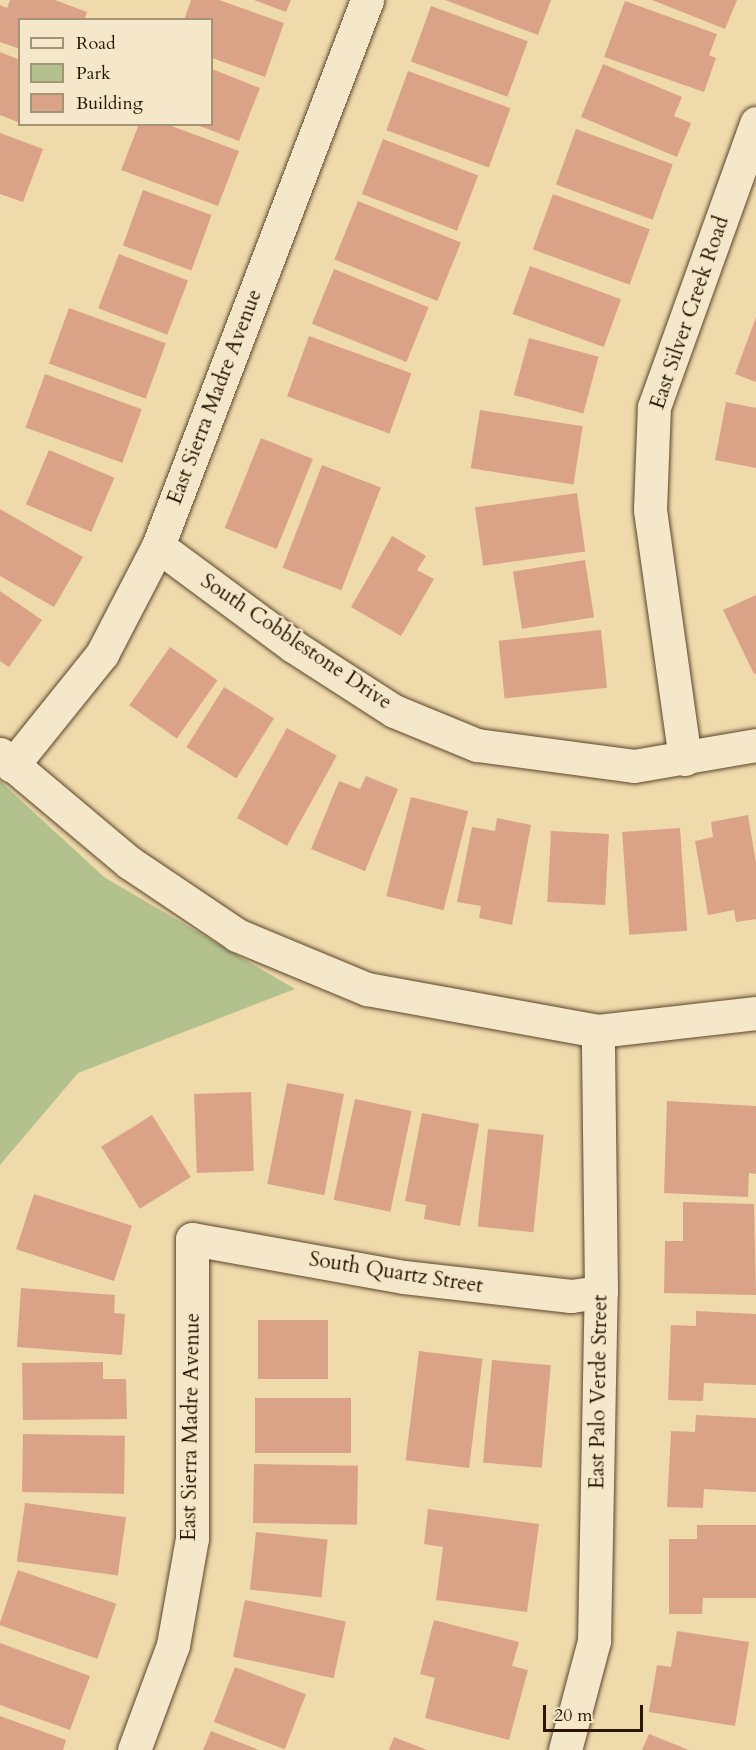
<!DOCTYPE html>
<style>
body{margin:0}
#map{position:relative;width:756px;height:1750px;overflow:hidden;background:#efdaac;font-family:Cardo,serif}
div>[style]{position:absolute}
.green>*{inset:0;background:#b3c18e}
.building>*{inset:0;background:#daa388;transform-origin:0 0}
.roads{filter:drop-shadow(0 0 2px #5b462c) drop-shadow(0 0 2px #5b462c)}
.minor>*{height:33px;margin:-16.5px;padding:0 16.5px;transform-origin:16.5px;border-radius:16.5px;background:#f5e7c9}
span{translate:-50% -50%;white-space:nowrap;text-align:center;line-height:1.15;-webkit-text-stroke:4.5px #f5e7c9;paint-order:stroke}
.street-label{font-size:21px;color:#2a1402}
.legend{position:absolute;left:18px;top:18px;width:195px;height:108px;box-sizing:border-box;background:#f5e7c9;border:2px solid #a49379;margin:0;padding:8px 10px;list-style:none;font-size:18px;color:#2a1402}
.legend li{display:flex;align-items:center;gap:12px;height:30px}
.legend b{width:30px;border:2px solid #a49379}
.scale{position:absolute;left:543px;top:1705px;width:100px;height:27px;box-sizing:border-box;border:3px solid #2a1402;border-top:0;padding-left:8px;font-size:18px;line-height:21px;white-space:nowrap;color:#2a1402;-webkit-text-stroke:4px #f5e7c9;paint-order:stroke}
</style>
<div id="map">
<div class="green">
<div style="clip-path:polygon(0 781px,104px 877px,295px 989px,78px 1073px,0 1165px)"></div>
</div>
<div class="building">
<div style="clip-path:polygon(10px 0,55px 0,87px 12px,84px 20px,20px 20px,20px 49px,0 42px,0 5px,7px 8px)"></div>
<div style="clip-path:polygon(191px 0,219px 0,284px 23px,265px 77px,212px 58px,212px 20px,184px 20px)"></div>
<div style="clip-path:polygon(254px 0,291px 0,286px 12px)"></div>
<div style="clip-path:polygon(445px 0,551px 0,538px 35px)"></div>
<div style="clip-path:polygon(652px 0,737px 0,725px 29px)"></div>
<div style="clip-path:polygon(625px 1px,717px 34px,709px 55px,716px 58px,704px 92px,604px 57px)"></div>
<div style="left:431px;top:6px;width:103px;height:59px;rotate:20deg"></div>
<div style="clip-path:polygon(0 52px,20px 60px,20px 123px,0 115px)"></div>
<div style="clip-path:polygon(603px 64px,682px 97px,674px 116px,691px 123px,677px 157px,581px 117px)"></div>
<div style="clip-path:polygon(212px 69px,260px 88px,239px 141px,197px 125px,212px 124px)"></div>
<div style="left:408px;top:71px;width:109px;height:63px;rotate:20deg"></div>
<div style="clip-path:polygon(139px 124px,166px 124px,239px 151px,218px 206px,121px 170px)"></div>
<div style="left:576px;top:129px;width:103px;height:59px;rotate:20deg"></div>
<div style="clip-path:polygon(0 133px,43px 149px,23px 202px,0 194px)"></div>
<div style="left:383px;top:139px;width:102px;height:59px;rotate:21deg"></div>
<div style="left:143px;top:190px;width:73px;height:59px;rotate:20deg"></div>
<div style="left:553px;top:194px;width:103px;height:59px;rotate:20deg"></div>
<div style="left:358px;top:201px;width:111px;height:63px;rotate:22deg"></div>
<div style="left:119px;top:254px;width:74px;height:58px;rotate:21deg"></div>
<div style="left:530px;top:266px;width:97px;height:51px;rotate:20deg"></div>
<div style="left:334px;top:269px;width:102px;height:59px;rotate:22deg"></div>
<div style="left:69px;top:308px;width:103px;height:59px;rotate:20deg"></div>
<div style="clip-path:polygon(756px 317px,756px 382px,735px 374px)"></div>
<div style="left:309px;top:336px;width:109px;height:64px;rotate:20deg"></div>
<div style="left:529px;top:338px;width:72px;height:59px;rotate:15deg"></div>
<div style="left:45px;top:374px;width:103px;height:57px;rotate:20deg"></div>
<div style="clip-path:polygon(726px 402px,756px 408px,756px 468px,715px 460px)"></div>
<div style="left:480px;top:410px;width:104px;height:59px;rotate:9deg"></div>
<div style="left:261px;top:438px;width:56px;height:97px;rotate:22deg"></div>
<div style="left:49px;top:450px;width:71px;height:59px;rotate:23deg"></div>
<div style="left:322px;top:465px;width:63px;height:110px;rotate:21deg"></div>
<div style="left:577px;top:493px;width:59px;height:103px;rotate:82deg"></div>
<div style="clip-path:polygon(0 509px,83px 557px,54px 607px,0 576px)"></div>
<div style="clip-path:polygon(392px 536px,426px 556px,417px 570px,434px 579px,401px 636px,351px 607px)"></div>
<div style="left:585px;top:560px;width:58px;height:73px;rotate:81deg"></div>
<div style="clip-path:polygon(0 591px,42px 620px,9px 667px,0 661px)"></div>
<div style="clip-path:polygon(756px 595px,756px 673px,754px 674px,723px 610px)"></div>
<div style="left:601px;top:630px;width:58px;height:103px;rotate:84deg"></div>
<div style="left:170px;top:647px;width:58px;height:71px;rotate:35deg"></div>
<div style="left:224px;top:687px;width:59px;height:71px;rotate:32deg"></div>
<div style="left:287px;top:728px;width:57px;height:103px;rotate:29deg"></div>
<div style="clip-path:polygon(366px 776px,398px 789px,365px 871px,311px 849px,339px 781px,360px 789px)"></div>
<div style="left:411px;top:797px;width:59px;height:102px;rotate:14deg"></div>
<div style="clip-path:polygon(748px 815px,756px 863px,756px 919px,736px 922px,734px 910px,708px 915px,695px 841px,713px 837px,711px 822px)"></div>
<div style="clip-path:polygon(497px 818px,531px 825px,512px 925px,479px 918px,481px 906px,457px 902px,472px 827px,495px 831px)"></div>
<div style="left:680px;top:828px;width:103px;height:58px;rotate:86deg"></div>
<div style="left:551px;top:831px;width:58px;height:71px;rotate:3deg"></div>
<div style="left:287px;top:1083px;width:58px;height:103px;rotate:11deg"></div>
<div style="left:251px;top:1092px;width:79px;height:57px;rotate:88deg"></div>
<div style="left:355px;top:1099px;width:58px;height:103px;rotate:12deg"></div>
<div style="clip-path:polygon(667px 1101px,756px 1106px,756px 1174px,749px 1173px,748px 1197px,664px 1193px)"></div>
<div style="clip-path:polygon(422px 1113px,479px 1124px,460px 1226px,424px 1219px,426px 1205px,405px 1201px)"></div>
<div style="left:152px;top:1115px;width:73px;height:60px;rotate:58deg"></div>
<div style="left:488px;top:1129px;width:56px;height:98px;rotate:6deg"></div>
<div style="left:34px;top:1194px;width:103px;height:58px;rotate:18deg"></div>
<div style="clip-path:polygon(683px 1202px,754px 1204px,756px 1295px,664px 1293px,665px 1241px,683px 1241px)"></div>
<div style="clip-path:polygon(21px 1288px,115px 1295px,114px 1313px,125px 1314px,122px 1355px,17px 1347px)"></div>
<div style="clip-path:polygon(696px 1311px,756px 1314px,756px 1385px,704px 1383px,703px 1401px,668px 1400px,671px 1325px,696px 1326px)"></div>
<div style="left:258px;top:1320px;width:70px;height:59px"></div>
<div style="left:419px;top:1351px;width:64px;height:110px;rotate:7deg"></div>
<div style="left:492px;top:1360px;width:59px;height:103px;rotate:5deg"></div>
<div style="clip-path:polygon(103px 1362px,103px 1379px,126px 1379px,127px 1419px,23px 1420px,22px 1363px)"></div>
<div style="left:255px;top:1398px;width:96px;height:55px"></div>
<div style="clip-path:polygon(696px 1415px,756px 1418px,756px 1492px,704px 1489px,703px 1508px,667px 1507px,671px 1431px,695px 1432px)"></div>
<div style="left:23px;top:1434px;width:102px;height:58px;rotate:1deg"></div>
<div style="left:254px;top:1464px;width:104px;height:59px;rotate:1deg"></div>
<div style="left:25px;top:1503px;width:102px;height:59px;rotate:8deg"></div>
<div style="clip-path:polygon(428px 1509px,539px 1524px,527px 1612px,436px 1600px,443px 1547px,424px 1544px)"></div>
<div style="clip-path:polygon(697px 1525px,756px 1525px,756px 1598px,703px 1598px,702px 1614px,669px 1614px,669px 1539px,697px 1539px)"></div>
<div style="left:256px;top:1532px;width:72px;height:58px;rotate:6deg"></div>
<div style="left:18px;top:1570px;width:104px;height:58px;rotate:19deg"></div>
<div style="left:245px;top:1600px;width:103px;height:58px;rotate:12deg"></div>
<div style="clip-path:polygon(434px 1620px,519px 1642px,512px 1666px,528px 1670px,509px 1740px,425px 1718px,435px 1678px,420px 1674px)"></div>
<div style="clip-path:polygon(677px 1631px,749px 1642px,735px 1726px,649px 1712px,657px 1665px,671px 1667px)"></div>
<div style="clip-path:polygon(0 1643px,90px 1676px,70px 1730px,0 1705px)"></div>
<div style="left:235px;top:1667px;width:76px;height:59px;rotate:21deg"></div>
<div style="clip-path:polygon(0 1716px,66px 1740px,63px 1750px,0 1750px)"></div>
<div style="clip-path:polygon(211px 1731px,259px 1750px,203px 1750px)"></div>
<div style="clip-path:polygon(649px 1734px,689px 1750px,642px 1750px)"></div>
<div style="clip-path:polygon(394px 1737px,427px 1750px,389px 1750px)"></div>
</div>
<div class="roads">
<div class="minor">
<div style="left:158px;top:546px;width:168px;rotate:36.5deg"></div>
<div style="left:293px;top:646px;width:120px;rotate:32.8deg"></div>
<div style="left:394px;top:711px;width:90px;rotate:22.3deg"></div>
<div style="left:477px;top:745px;width:158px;rotate:7.6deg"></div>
<div style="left:634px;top:766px;width:124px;rotate:-9.8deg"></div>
<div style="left:0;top:754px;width:170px;rotate:40deg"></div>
<div style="left:130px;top:863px;width:129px;rotate:33.9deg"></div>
<div style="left:237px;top:935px;width:141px;rotate:22.6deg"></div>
<div style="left:367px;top:989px;width:235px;rotate:10.3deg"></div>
<div style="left:598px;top:1031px;width:159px;rotate:-6.5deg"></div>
<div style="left:685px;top:759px;width:252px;rotate:-98deg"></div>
<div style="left:650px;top:509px;width:102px;rotate:-87.8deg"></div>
<div style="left:654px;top:407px;width:302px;rotate:-70.2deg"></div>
<div style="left:12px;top:766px;width:144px;rotate:-51.2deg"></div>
<div style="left:102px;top:654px;width:122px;rotate:-62.6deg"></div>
<div style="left:158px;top:546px;width:585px;rotate:-69.05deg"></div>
<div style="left:134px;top:1750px;width:112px;rotate:-69.6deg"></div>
<div style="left:173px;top:1645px;width:109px;rotate:-79.9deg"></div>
<div style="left:192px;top:1538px;width:299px;rotate:-90deg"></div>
<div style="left:192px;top:1239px;width:215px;rotate:10.2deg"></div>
<div style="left:404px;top:1277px;width:168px;rotate:6.5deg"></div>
<div style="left:571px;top:1296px;width:30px;rotate:-8deg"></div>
<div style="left:565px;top:1750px;width:113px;rotate:-75.1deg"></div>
<div style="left:594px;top:1641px;width:349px;rotate:-88.9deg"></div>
<div style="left:601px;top:1292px;width:261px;rotate:-90.7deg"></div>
</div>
</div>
<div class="street-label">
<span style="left:690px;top:313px;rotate:-71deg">East Silver Creek Road</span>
<span style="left:215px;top:397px;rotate:-69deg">East Sierra Madre Avenue</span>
<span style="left:296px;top:642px;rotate:34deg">South Cobblestone Drive</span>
<span style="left:396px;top:1273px;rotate:9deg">South Quartz Street</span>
<span style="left:599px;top:1392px;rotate:-89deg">East Palo Verde Street</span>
<span style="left:191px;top:1427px;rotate:-89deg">East Sierra Madre Avenue</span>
</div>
<ul class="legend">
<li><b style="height:8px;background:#f5e7c9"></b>Road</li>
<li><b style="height:16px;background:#b3c18e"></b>Park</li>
<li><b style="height:16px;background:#daa388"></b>Building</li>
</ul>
<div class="scale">20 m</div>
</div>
